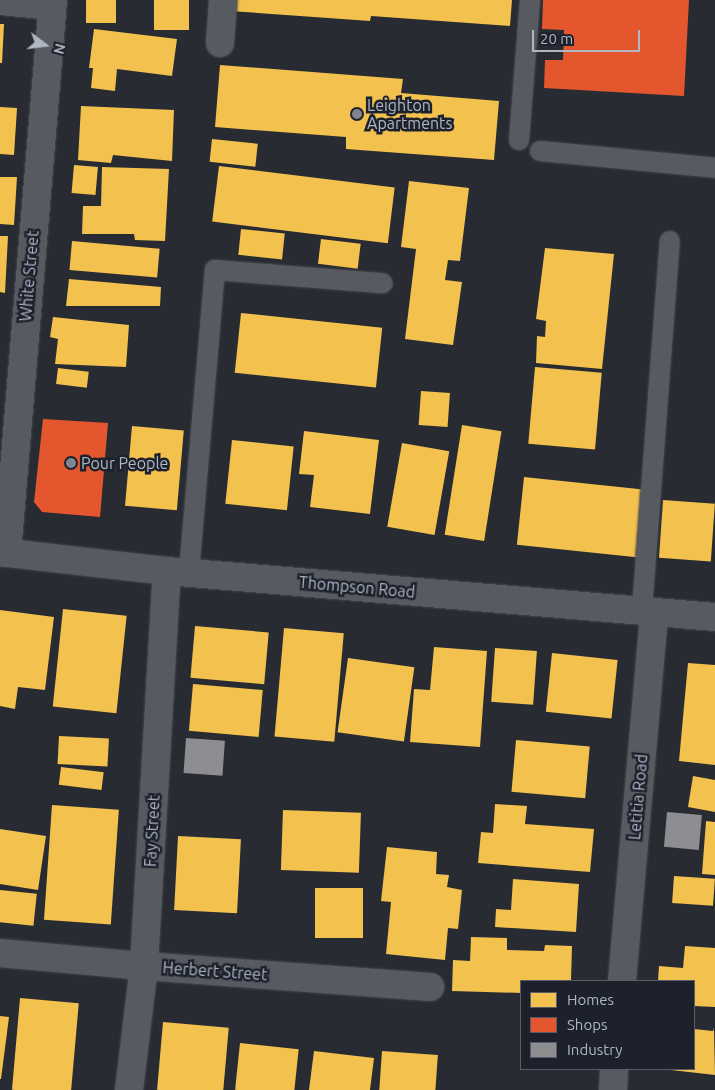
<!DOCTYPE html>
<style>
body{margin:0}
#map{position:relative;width:715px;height:1090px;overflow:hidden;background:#282b32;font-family:Ubuntu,sans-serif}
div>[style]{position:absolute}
.homes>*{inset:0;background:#f2c14e;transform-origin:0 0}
.shops>*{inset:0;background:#e4572e}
.industry>*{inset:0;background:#8d8d92;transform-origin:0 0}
.roads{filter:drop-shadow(0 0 1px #44464b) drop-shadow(0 0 1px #44464b)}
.service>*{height:20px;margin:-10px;padding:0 10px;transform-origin:10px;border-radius:10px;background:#585a61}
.minor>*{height:28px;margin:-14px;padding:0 14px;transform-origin:14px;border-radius:14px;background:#585a61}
.dots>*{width:14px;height:14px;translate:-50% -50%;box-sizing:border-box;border:2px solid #1c212c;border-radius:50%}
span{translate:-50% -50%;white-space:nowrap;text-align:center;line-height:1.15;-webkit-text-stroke:5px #1c212c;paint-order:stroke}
.poi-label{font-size:16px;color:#b1b6c4}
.left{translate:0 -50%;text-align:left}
.street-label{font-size:16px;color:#b1b6c4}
.legend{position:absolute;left:520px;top:980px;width:175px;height:90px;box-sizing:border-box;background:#1c212c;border:1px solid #585d69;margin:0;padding:6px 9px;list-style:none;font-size:15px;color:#b1b6c4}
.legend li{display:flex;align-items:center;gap:10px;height:25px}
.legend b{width:25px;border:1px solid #585d69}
.north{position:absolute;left:20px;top:20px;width:50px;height:50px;-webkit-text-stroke:4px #1c212c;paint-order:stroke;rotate:105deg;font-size:14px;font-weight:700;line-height:20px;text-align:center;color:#b1b6c4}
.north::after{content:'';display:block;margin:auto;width:18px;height:22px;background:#b1b6c4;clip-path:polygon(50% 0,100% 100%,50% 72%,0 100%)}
.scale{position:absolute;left:532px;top:30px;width:108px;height:22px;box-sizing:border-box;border:2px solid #b1b6c4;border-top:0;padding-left:6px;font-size:15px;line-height:18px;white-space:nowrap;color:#b1b6c4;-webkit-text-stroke:4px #1c212c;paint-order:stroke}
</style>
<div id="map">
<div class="homes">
<div style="left:86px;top:0;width:30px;height:23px"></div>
<div style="left:154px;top:0;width:35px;height:30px"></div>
<div style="clip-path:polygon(231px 0,512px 0,510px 26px,371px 16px,370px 21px,230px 11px)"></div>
<div style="clip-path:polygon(0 24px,4px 24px,2px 63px,0 63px)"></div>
<div style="clip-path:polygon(94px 29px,177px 39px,172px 76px,117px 69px,115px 91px,91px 88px,93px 68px,89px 68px)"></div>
<div style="clip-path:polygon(220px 65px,403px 79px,401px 93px,499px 101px,494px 160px,346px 149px,346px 137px,215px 127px)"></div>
<div style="clip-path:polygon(81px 106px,174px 110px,172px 161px,113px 155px,111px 163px,78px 160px)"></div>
<div style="clip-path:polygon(0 107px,17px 108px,14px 155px,0 154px)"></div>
<div style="left:212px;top:139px;width:46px;height:23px;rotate:6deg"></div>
<div style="left:74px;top:165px;width:24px;height:28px;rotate:5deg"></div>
<div style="left:219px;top:166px;width:177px;height:56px;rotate:7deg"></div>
<div style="clip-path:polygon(102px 167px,169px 169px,165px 241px,135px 240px,134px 234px,82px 234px,83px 206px,101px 206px)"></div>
<div style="clip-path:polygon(0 177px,17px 177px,14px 225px,0 224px)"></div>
<div style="clip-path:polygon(409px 181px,469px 188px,460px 261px,448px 260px,445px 280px,462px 282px,453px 345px,405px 339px,416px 249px,401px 247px)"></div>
<div style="left:241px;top:229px;width:44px;height:26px;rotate:6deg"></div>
<div style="clip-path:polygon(0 236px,8px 236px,5px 293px,0 292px)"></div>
<div style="left:321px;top:239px;width:40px;height:25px;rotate:7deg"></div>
<div style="left:72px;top:241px;width:88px;height:29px;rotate:5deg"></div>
<div style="clip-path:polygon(545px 248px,614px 254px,602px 369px,536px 363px,537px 336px,545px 337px,546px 321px,536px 319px)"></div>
<div style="clip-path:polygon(69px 279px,161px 287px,160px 306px,66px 306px)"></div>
<div style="left:241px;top:313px;width:142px;height:60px;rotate:6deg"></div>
<div style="clip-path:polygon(53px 317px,129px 325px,126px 367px,55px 364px,58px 339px,50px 337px)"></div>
<div style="left:535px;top:367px;width:67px;height:77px;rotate:5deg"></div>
<div style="left:58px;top:368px;width:31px;height:16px;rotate:7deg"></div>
<div style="left:421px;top:391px;width:29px;height:34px;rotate:4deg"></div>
<div style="left:462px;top:425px;width:40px;height:111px;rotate:9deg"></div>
<div style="left:132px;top:426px;width:52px;height:80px;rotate:5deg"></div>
<div style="clip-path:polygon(304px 431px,379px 440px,370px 514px,310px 507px,314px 475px,299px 474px)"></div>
<div style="left:232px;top:440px;width:62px;height:64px;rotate:6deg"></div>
<div style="left:402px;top:443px;width:48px;height:85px;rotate:10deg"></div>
<div style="left:524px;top:477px;width:120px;height:68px;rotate:6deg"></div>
<div style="left:663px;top:500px;width:52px;height:58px;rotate:4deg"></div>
<div style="left:63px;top:609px;width:64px;height:98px;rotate:6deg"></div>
<div style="clip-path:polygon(0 610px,54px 617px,45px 690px,18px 687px,15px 709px,0 706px)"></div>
<div style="left:195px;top:626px;width:74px;height:52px;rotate:5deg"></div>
<div style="left:284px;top:628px;width:60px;height:109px;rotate:5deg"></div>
<div style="clip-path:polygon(434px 647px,487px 651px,480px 747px,410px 742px,414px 689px,430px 690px)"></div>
<div style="left:495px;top:648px;width:42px;height:54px;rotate:4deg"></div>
<div style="left:552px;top:653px;width:66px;height:59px;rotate:6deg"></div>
<div style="left:348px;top:658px;width:67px;height:75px;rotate:8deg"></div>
<div style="clip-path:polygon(688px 663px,715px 665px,715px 765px,679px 761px)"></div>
<div style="left:193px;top:684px;width:70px;height:47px;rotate:5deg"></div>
<div style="left:59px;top:736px;width:50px;height:28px;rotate:3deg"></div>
<div style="left:516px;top:740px;width:74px;height:52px;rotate:5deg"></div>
<div style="left:61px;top:767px;width:43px;height:18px;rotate:7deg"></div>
<div style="clip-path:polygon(693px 776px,715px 780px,715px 812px,688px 807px)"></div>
<div style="clip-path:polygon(495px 804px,527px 806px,525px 824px,594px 829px,590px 872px,478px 863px,481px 832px,493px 833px)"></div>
<div style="left:52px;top:805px;width:67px;height:115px;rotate:4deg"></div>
<div style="left:283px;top:810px;width:78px;height:60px;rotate:2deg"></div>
<div style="clip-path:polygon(706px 821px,715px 822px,715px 875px,702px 874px)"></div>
<div style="clip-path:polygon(0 829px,46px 836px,38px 890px,0 884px)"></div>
<div style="left:178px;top:836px;width:63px;height:74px;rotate:3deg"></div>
<div style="clip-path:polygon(387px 847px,437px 852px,436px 874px,449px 875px,447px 887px,462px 890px,458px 929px,448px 928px,445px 960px,386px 954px,391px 902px,381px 901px)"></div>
<div style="left:674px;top:876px;width:41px;height:27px;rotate:4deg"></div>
<div style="clip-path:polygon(513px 879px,579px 884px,576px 932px,495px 927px,496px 909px,511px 910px)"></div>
<div style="left:315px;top:888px;width:48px;height:50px"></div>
<div style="left:0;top:890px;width:37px;height:32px;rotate:6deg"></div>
<div style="clip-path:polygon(471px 937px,507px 938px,507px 950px,544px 951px,545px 945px,572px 946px,571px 981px,521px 981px,521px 993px,452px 991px,453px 960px,470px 961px)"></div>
<div style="clip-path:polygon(685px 946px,715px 948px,715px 1007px,694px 1006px,694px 981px,658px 981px,659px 966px,683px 968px)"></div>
<div style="left:20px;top:998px;width:59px;height:92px;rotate:5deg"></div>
<div style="clip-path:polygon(0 1016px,9px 1017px,1px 1079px,0 1079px)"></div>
<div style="left:163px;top:1022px;width:66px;height:68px;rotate:5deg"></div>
<div style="clip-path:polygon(714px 1028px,715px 1075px,671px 1070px,694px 1069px,694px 1029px,713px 1031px)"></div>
<div style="left:240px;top:1043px;width:59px;height:47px;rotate:6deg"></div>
<div style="clip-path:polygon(314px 1051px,374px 1058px,370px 1090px,309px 1090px)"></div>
<div style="left:382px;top:1051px;width:56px;height:39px;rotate:4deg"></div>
</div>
<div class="shops">
<div style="clip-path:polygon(543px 0,689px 0,684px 96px,544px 88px,545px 60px,563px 60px,564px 30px,542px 29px)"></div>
<div style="clip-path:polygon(43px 419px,108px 423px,100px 517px,42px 512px,34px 502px)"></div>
</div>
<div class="industry">
<div style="left:186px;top:738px;width:39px;height:35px;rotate:4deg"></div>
<div style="left:667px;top:812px;width:35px;height:35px;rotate:5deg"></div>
</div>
<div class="roads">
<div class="service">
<div style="left:0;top:5px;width:52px;rotate:5.5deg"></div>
<div style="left:519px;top:140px;width:140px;rotate:-85.5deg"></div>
<div style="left:540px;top:151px;width:176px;rotate:5.5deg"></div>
<div style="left:189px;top:572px;width:303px;rotate:-85.1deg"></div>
<div style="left:215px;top:270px;width:168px;rotate:4.5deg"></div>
<div style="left:642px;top:610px;width:370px;rotate:-85.7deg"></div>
</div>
<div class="minor">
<div style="left:220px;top:43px;width:43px;rotate:-86deg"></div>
<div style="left:0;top:552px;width:168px;rotate:6.5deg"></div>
<div style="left:167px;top:571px;width:550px;rotate:4.8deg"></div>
<div style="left:7px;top:553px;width:555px;rotate:-85.24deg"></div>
<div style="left:0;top:953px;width:145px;rotate:5.2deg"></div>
<div style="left:144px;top:966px;width:287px;rotate:4.2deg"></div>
<div style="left:622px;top:981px;width:370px;rotate:-85deg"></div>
<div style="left:129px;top:1090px;width:125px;rotate:-83.1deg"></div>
<div style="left:144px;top:966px;width:396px;rotate:-86.7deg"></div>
<div style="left:613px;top:1090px;width:21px;rotate:-87deg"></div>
</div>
</div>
<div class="dots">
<div style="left:357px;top:114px;background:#818591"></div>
<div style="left:71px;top:463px;background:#818591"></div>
</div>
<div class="poi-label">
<span class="left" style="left:367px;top:114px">Leighton<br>Apartments</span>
<span class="left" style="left:81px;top:463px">Pour People</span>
</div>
<div class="street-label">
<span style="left:29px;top:276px;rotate:-85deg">White Street</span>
<span style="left:357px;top:587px;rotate:5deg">Thompson Road</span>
<span style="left:638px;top:797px;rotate:-85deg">Letitia Road</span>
<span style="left:152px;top:831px;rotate:-87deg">Fay Street</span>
<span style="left:215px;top:971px;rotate:4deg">Herbert Street</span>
</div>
<ul class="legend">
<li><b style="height:14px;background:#f2c14e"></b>Homes</li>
<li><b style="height:14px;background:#e4572e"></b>Shops</li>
<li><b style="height:14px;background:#8d8d92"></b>Industry</li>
</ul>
<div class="north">N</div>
<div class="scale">20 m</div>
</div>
